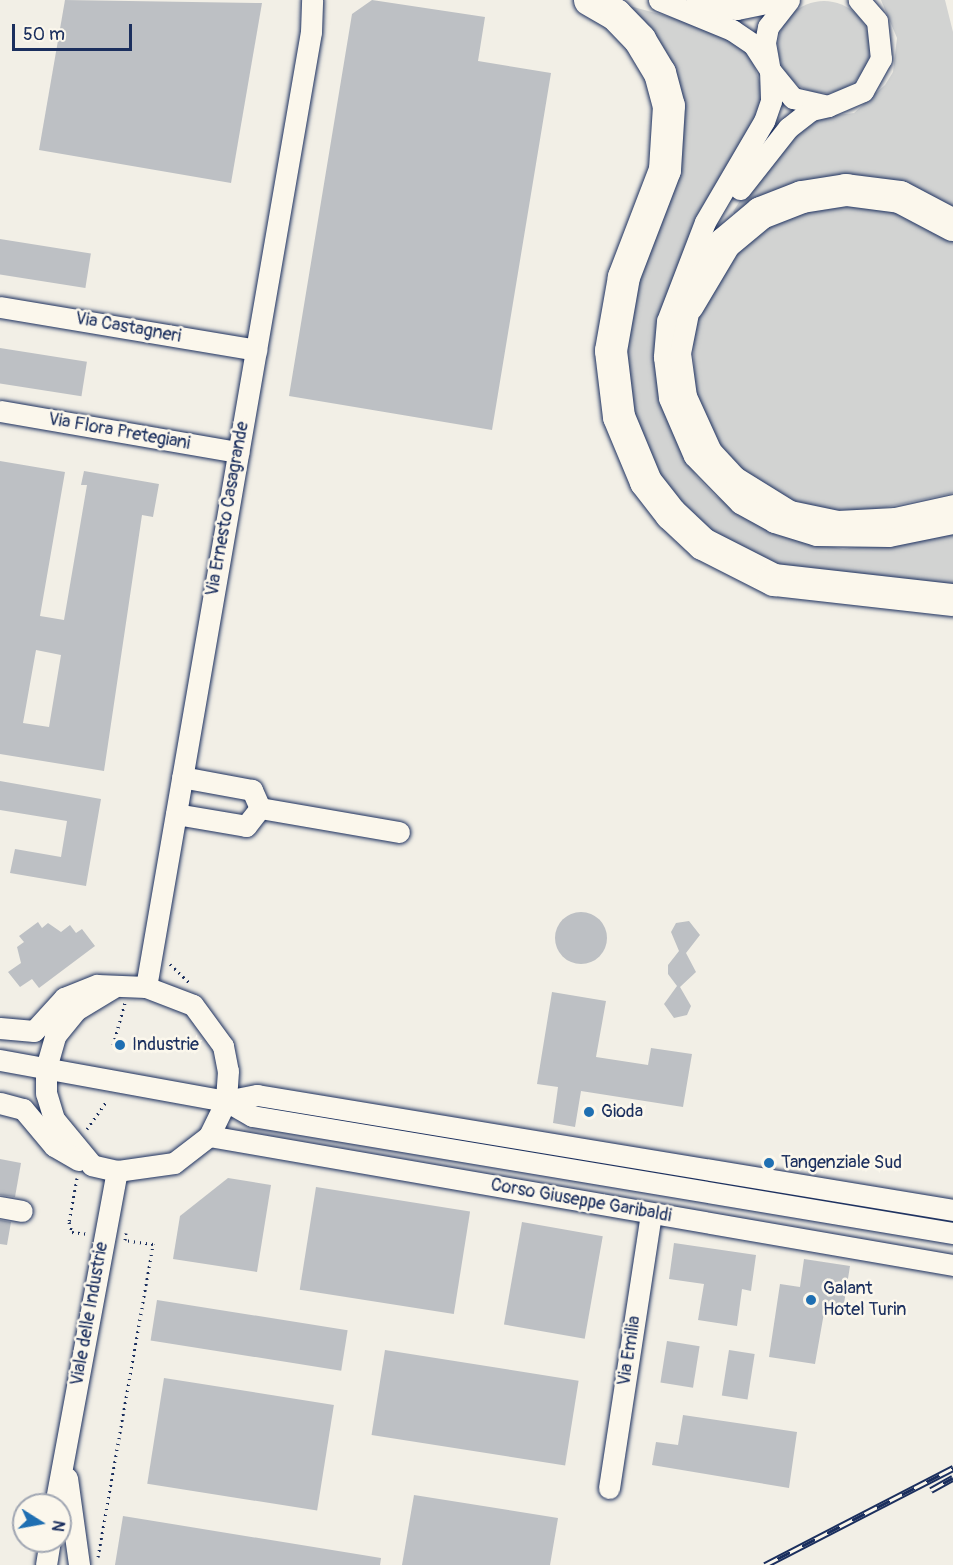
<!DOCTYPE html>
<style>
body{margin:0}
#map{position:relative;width:953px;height:1565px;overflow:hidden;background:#f2efe6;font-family:Pangolin,sans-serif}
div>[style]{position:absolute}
.green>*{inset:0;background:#d2d3d2}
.round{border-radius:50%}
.building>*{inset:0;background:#bdc0c4;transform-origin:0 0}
.path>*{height:3px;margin-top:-1.5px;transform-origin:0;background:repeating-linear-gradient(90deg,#1b2f5e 0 1.5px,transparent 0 6px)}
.roads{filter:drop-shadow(0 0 2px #1b2f5e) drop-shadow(0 0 2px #1b2f5e)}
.minor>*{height:21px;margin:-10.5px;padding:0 10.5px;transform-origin:10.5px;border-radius:10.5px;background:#fbf7ec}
.highway>*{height:32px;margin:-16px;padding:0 16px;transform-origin:16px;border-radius:16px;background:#fbf7ec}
.rail>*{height:7px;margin-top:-3.5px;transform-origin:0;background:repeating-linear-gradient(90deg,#fbf7ec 0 14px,#1b2f5e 0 28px);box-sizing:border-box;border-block:2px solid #1b2f5e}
.dots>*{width:16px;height:16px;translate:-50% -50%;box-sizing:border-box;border:3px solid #fbf7ec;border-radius:50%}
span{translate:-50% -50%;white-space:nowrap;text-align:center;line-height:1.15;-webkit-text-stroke:5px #fbf7ec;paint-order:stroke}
.street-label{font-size:18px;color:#1b2f5e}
.poi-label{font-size:18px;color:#1b2f5e}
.left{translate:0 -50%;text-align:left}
.north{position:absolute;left:12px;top:1493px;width:60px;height:60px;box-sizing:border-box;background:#fbf7ec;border:2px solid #a1a7b3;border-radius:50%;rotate:101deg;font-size:16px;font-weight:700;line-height:24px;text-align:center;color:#1b2f5e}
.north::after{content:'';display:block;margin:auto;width:21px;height:27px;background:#1f6fb2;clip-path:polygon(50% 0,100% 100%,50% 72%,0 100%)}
.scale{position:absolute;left:12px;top:24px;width:120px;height:27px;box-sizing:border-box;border:3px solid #1b2f5e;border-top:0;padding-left:8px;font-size:18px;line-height:21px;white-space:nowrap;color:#1b2f5e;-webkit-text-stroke:4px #fbf7ec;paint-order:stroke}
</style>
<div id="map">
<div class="green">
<div style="clip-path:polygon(881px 0,945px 0,953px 32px,953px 207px,904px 185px,853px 176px,799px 183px,737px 216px,733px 212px,759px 170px,812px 118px,854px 113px,885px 85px,893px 72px,897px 38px)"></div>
<div class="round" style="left:778px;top:1px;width:92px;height:92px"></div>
<div style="clip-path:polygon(626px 5px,718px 30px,749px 51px,761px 86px,761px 109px,698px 214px,658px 319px,661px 399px,680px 448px,696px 476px,714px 495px,777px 535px,843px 549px,953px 533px,953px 588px,790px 575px,700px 532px,636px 448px,620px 342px,679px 155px)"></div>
<div style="clip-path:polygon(873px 203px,936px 228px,953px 239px,953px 493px,873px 510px,829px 510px,785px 498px,750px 479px,733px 462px,710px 430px,695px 393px,693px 336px,696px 318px,726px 261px,763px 226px,802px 208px)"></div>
</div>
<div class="building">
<div style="clip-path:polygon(65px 0,262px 3px,231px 183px,39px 150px)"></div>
<div style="clip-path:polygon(372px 0,485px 17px,478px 61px,551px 73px,492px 430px,289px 396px,352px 14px)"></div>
<div style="left:0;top:239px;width:92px;height:35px;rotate:9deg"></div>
<div style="left:0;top:348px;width:88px;height:35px;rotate:9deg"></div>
<div style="clip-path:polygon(evenodd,0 461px,65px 472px,40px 616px,64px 620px,87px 485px,81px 485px,84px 471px,159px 484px,153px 517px,142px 515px,104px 771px,0 754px,0 461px,36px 650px,61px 655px,49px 727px,23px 723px,36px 650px)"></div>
<div style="clip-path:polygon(0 781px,101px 799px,86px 886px,10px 873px,15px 849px,61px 857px,67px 821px,0 810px)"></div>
<div class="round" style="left:555px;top:912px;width:52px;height:52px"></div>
<div style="clip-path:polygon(689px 921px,700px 935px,686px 953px,696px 972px,680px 987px,691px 1006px,687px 1015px,674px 1018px,664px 1004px,677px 986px,668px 974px,668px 965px,679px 951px,671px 932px,676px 923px)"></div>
<div style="clip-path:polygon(38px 922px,42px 928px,48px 923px,61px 932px,70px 925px,76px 933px,82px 929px,95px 946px,39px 988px,32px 979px,20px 987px,8px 972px,21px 963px,17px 947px,24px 942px,19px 936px)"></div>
<div style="clip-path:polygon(552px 992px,606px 1001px,596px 1057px,648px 1065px,651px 1048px,692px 1054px,683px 1107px,581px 1091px,575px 1127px,553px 1123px,558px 1087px,537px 1084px)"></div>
<div style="clip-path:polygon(0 1159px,21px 1163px,15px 1197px,0 1195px)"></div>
<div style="clip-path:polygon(228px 1178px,271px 1185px,257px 1272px,173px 1259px,180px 1216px)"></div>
<div style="left:316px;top:1187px;width:156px;height:104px;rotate:9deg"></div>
<div style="clip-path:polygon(0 1220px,11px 1222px,7px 1245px,0 1244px)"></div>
<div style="left:522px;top:1222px;width:82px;height:104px;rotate:10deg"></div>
<div style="clip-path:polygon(674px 1243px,756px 1255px,751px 1291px,742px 1289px,737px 1326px,698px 1320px,704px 1284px,669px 1279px)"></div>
<div style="clip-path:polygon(804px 1259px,850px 1266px,842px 1316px,824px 1313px,815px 1364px,769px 1357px,780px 1284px,800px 1287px)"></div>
<div style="left:157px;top:1300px;width:193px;height:41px;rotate:9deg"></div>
<div style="left:667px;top:1341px;width:33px;height:42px;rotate:9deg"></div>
<div style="left:385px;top:1350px;width:196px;height:86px;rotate:9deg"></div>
<div style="left:729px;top:1350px;width:26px;height:46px;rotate:9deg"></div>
<div style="left:164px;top:1378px;width:172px;height:107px;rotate:9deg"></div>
<div style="clip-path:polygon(683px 1415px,797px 1432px,789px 1488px,652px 1465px,656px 1442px,678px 1445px)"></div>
<div style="clip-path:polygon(414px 1495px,558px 1518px,550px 1565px,402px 1565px)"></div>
<div style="clip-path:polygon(123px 1516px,381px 1558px,380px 1565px,115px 1565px)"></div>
</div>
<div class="path">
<div style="left:170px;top:964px;width:29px;rotate:44deg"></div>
<div style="left:113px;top:1045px;width:44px;rotate:-74.1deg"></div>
<div style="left:87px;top:1129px;width:32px;rotate:-55deg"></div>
<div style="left:77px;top:1178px;width:45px;rotate:100.3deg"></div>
<div style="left:69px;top:1222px;width:10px;rotate:73deg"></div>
<div style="left:72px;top:1232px;width:16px;rotate:7deg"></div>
<div style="left:125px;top:1240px;width:7px;rotate:-82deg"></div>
<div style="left:98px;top:1557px;width:318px;rotate:-80deg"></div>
<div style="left:153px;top:1244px;width:29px;rotate:-172deg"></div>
</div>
<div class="roads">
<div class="minor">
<div style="left:659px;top:0;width:79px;rotate:22.3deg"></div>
<div style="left:732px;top:30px;width:25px;rotate:34deg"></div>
<div style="left:753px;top:44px;width:31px;rotate:57deg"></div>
<div style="left:770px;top:70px;width:31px;rotate:88deg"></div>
<div style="left:771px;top:101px;width:21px;rotate:109deg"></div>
<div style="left:764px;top:121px;width:117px;rotate:120.3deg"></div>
<div style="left:705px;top:222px;width:106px;rotate:111deg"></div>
<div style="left:667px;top:321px;width:36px;rotate:95deg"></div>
<div style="left:664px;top:357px;width:41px;rotate:83deg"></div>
<div style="left:669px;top:398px;width:63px;rotate:66.7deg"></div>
<div style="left:694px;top:456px;width:66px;rotate:45.6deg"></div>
<div style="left:740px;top:503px;width:39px;rotate:29deg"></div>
<div style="left:774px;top:522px;width:44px;rotate:17.2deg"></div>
<div style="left:816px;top:535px;width:73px;rotate:0.8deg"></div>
<div style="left:889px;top:536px;width:65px;rotate:-11.5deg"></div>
<div style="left:789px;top:0;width:34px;rotate:128deg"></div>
<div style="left:768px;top:27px;width:16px;rotate:101deg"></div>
<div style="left:765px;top:43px;width:27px;rotate:80deg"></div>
<div style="left:770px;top:70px;width:36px;rotate:51deg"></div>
<div style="left:793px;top:98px;width:36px;rotate:13deg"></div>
<div style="left:828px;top:106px;width:38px;rotate:-23deg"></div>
<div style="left:863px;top:91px;width:37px;rotate:-61deg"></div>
<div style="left:881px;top:59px;width:38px;rotate:-96deg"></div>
<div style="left:877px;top:21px;width:28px;rotate:-131deg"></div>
<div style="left:695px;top:5px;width:42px;rotate:5.4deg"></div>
<div style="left:737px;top:9px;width:45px;rotate:-11.6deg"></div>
<div style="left:740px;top:189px;width:78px;rotate:-51.8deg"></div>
<div style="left:788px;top:128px;width:29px;rotate:-38deg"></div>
<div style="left:811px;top:110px;width:17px;rotate:-13deg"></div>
<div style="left:692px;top:293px;width:61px;rotate:101.3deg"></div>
<div style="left:680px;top:353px;width:43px;rotate:82.1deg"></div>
<div style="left:686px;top:396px;width:60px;rotate:65.6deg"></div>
<div style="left:711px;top:451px;width:35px;rotate:47deg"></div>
<div style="left:735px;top:477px;width:65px;rotate:31.7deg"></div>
<div style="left:790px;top:511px;width:49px;rotate:11.8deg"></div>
<div style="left:838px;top:521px;width:57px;rotate:-3deg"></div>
<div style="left:895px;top:518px;width:59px;rotate:-12.6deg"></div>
<div style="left:0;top:307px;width:260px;rotate:9.5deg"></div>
<div style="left:0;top:411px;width:242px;rotate:9.8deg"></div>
<div style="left:260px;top:808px;width:141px;rotate:9.8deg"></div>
<div style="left:176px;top:814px;width:71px;rotate:9.7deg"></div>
<div style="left:246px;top:826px;width:23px;rotate:-52deg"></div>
<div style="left:260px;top:808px;width:20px;rotate:-114deg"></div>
<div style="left:252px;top:790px;width:71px;rotate:-169.5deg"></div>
<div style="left:146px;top:987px;width:969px;rotate:-80.2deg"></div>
<div style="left:311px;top:32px;width:32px;rotate:-88deg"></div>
<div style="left:0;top:1028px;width:34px;rotate:5deg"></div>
<div style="left:34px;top:1031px;width:45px;rotate:-47.7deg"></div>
<div style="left:64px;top:998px;width:35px;rotate:-22deg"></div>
<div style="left:97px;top:985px;width:49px;rotate:2.3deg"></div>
<div style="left:146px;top:987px;width:50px;rotate:21deg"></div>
<div style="left:193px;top:1005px;width:51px;rotate:53.8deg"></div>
<div style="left:223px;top:1046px;width:25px;rotate:79deg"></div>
<div style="left:228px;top:1071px;width:30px;rotate:94deg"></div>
<div style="left:226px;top:1101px;width:39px;rotate:116deg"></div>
<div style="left:209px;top:1136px;width:44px;rotate:142.4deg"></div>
<div style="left:174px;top:1163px;width:58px;rotate:172deg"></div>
<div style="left:117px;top:1171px;width:26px;rotate:-167deg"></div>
<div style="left:92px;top:1165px;width:60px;rotate:-129.6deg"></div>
<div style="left:54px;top:1119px;width:27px;rotate:-107deg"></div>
<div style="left:46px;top:1093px;width:25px;rotate:-90deg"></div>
<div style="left:46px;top:1068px;width:33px;rotate:-74deg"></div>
<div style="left:55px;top:1036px;width:33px;rotate:-51deg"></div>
<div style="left:76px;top:1010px;width:44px;rotate:-31.2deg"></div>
<div style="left:0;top:1060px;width:230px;rotate:10.3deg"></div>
<div style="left:226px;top:1101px;width:32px;rotate:-11deg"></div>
<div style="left:257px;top:1095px;width:705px;rotate:9.38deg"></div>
<div style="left:226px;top:1101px;width:30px;rotate:30deg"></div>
<div style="left:252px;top:1116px;width:711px;rotate:9.48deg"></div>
<div style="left:0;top:1103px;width:24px;rotate:15deg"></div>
<div style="left:23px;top:1109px;width:48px;rotate:50deg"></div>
<div style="left:54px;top:1146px;width:28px;rotate:30deg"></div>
<div style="left:209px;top:1136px;width:755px;rotate:9.84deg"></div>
<div style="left:0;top:1207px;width:22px;rotate:10deg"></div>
<div style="left:67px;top:1478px;width:88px;rotate:82.1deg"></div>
<div style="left:609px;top:1488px;width:277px;rotate:-81.3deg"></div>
<div style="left:55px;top:1505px;width:340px;rotate:-79.5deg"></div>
<div style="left:46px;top:1565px;width:24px;rotate:-81deg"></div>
</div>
<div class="highway">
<div style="left:590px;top:0;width:30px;rotate:30deg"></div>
<div style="left:616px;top:15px;width:35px;rotate:46deg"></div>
<div style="left:640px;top:40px;width:39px;rotate:59deg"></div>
<div style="left:660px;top:73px;width:34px;rotate:75deg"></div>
<div style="left:669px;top:106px;width:64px;rotate:93.6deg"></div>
<div style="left:665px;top:170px;width:115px;rotate:111deg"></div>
<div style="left:624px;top:277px;width:75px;rotate:100deg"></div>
<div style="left:611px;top:351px;width:66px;rotate:83.1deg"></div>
<div style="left:619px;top:417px;width:70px;rotate:67.4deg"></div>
<div style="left:646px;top:482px;width:41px;rotate:52deg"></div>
<div style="left:671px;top:514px;width:44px;rotate:43.2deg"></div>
<div style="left:703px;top:544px;width:80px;rotate:26.9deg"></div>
<div style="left:774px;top:580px;width:180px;rotate:6.4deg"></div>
<div style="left:688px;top:305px;width:72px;rotate:-59.2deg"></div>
<div style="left:725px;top:243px;width:47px;rotate:-39.8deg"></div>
<div style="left:761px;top:213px;width:44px;rotate:-21.3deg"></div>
<div style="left:802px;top:197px;width:45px;rotate:-9deg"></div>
<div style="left:846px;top:190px;width:54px;rotate:7.4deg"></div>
<div style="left:900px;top:197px;width:60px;rotate:27.8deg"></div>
</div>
</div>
<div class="rail">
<div style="left:931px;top:1490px;width:25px;rotate:-29deg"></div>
<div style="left:765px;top:1565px;width:212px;rotate:-27.3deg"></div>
</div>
<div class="dots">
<div style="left:120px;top:1045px;background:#1f6fb2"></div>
<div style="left:589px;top:1112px;background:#1f6fb2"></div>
<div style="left:769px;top:1163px;background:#1f6fb2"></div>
<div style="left:811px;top:1300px;background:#1f6fb2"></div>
</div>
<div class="street-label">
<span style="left:128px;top:328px;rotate:10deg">Via Castagneri</span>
<span style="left:119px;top:432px;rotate:10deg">Via Flora Pretegiani</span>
<span style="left:228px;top:509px;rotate:-80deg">Via Ernesto Casagrande</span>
<span style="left:581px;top:1201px;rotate:10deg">Corso Giuseppe Garibaldi</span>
<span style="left:90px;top:1314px;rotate:-80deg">Viale delle Industrie</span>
<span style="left:630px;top:1351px;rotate:-81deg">Via Emilia</span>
</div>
<div class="poi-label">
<span class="left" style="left:132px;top:1045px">Industrie</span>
<span class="left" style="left:601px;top:1112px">Gioda</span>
<span class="left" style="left:781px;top:1163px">Tangenziale Sud</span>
<span class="left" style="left:823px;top:1300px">Galant<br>Hotel Turin</span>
</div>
<div class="north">N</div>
<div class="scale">50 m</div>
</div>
